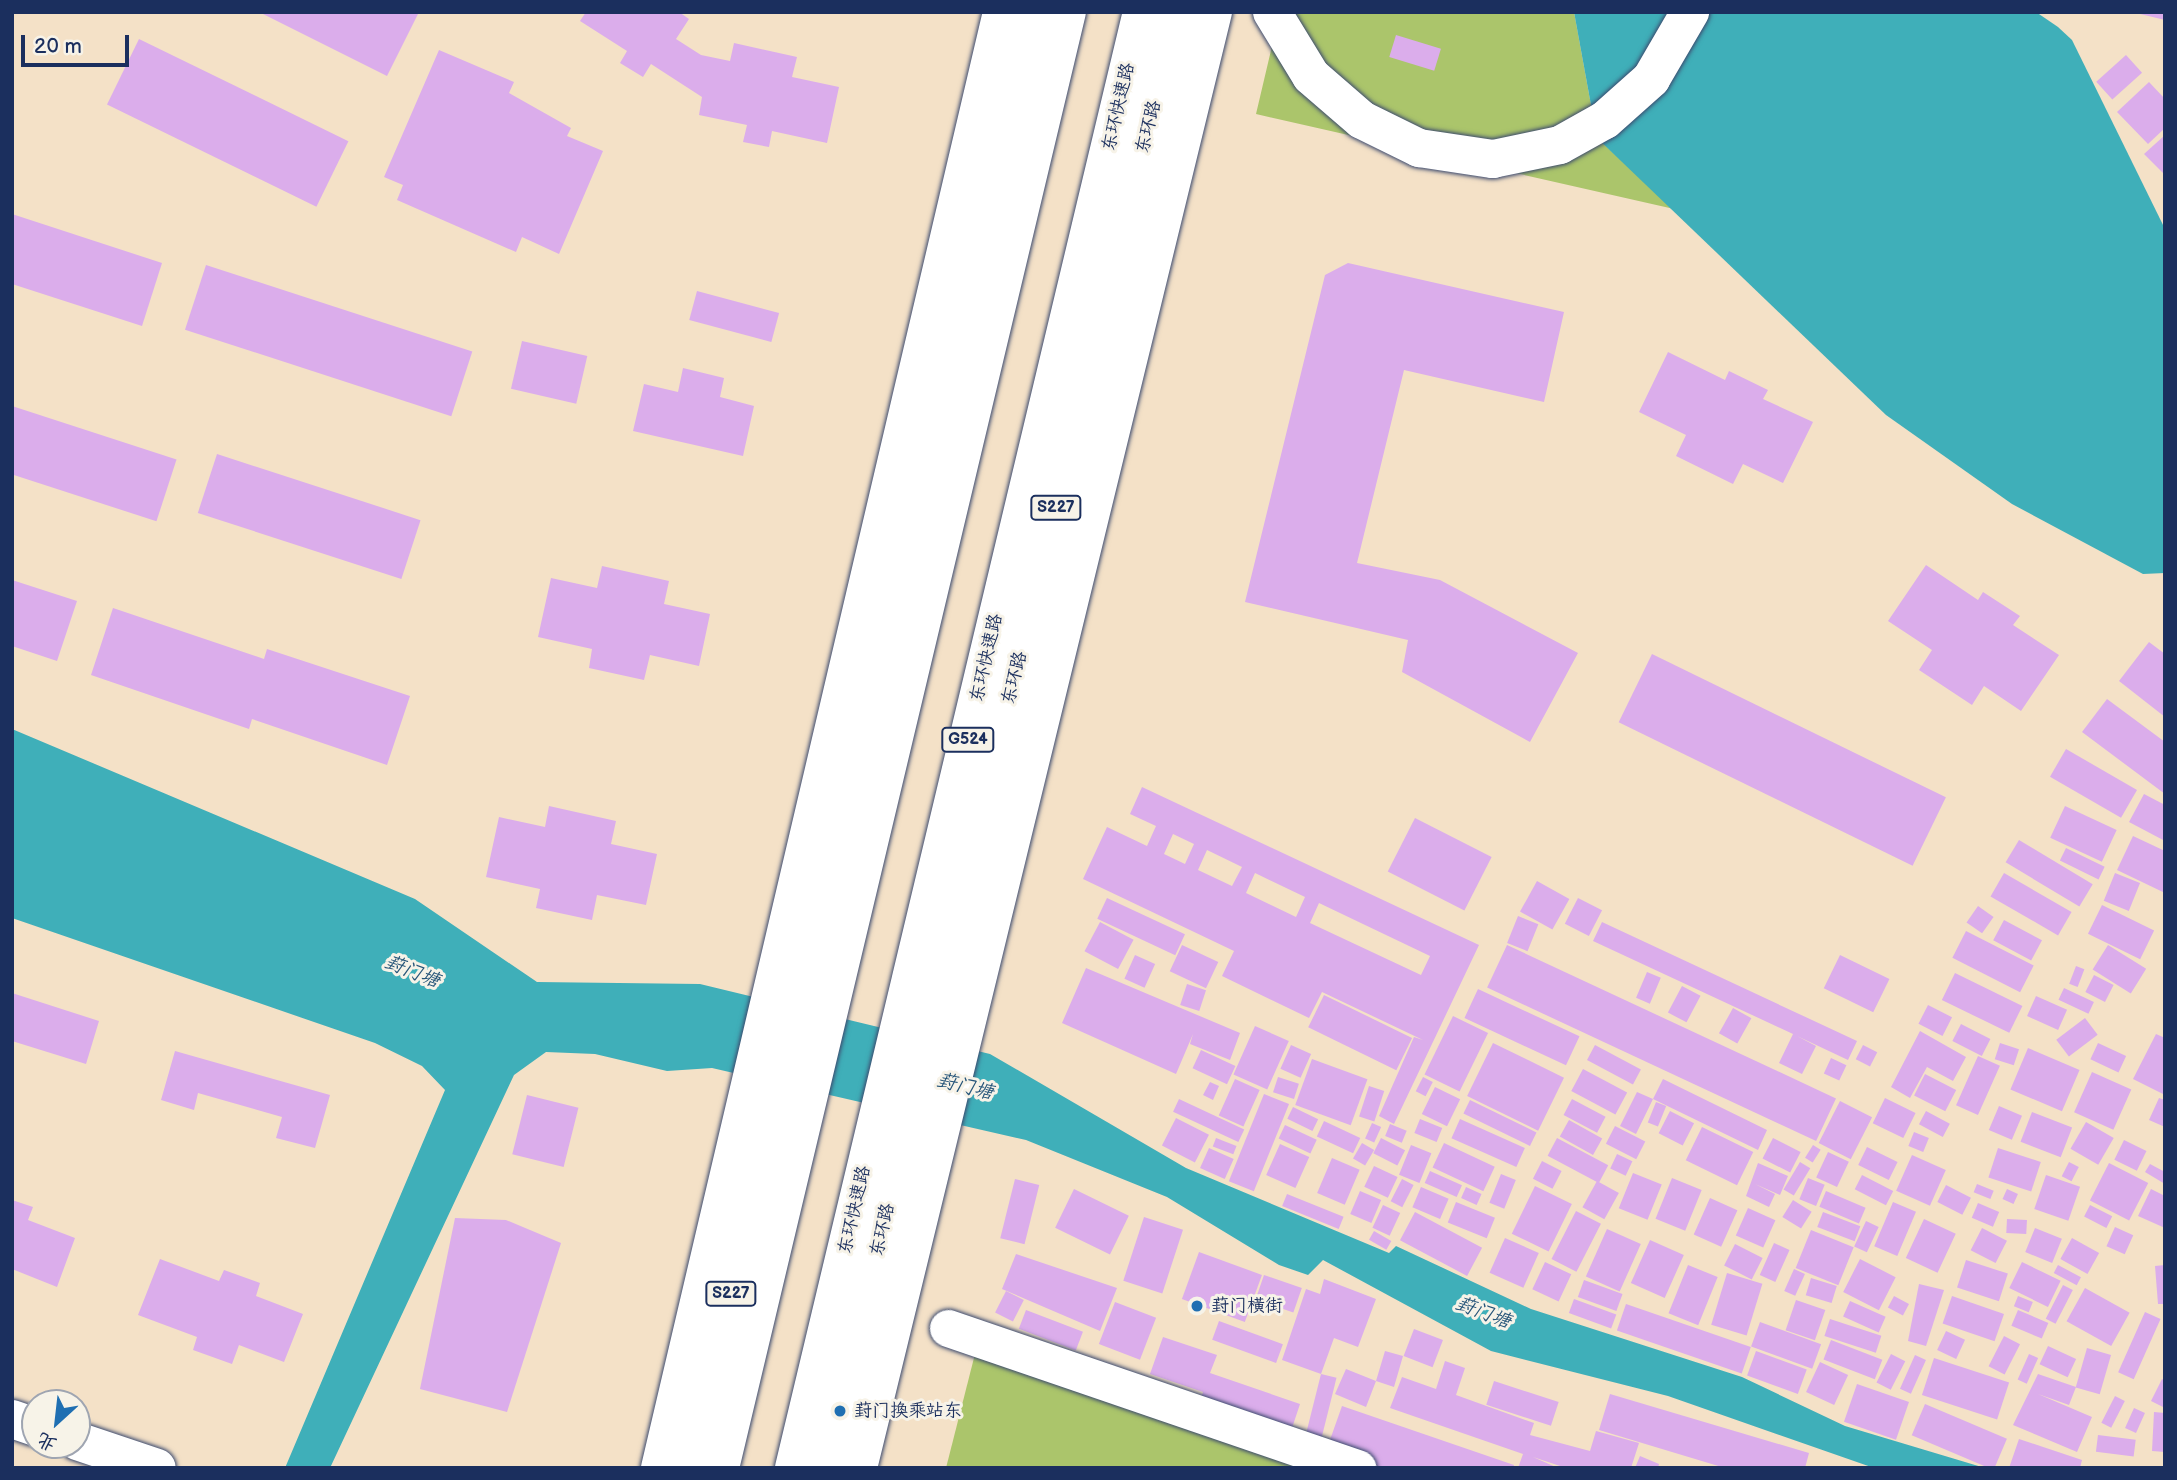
<!DOCTYPE html>
<meta charset="utf-8">
<style>
body{margin:0}
#map{position:relative;width:2177px;height:1480px;overflow:hidden;background:#f4e1c7;font-family:"Balsamiq Sans","LXGW WenKai TC",sans-serif}
div>[style]{position:absolute}
.green>*{inset:0;background:#abc56b}
.water>*{inset:0;background:#3fafb9}
.building>*{inset:0;background:#dbadeb;transform-origin:0 0}
.roads{filter:drop-shadow(0 0 2px #3c4a6e) drop-shadow(0 0 2px #3c4a6e)}
.street>*{height:37px;margin:-18.5px;padding:0 18.5px;transform-origin:18.5px;border-radius:18.5px;background:#fff}
.secondary>*{height:38px;margin:-19px;padding:0 19px;transform-origin:19px;border-radius:19px;background:#fff}
.primary>*{height:38px;margin:-19px;padding:0 19px;transform-origin:19px;border-radius:19px;background:#fff}
.highway>*{height:38px;margin:-19px;padding:0 19px;transform-origin:19px;border-radius:19px;background:#fff}
.dots>*{width:19px;height:19px;translate:-50% -50%;box-sizing:border-box;border:4px solid #f7f3e8;border-radius:50%}
span{translate:-50% -50%;white-space:nowrap;text-align:center;line-height:1.15;-webkit-text-stroke:6px #f7f3e8;paint-order:stroke}
.shield-label span{padding:2px 5px;background:#f7f3e8;border:2px solid;border-radius:5px;-webkit-text-stroke-width:0}
.shield-label{font-size:16px;color:#1b2f5e;font-weight:700}
.street-label{font-size:18px;color:#1b2f5e}
.poi-label{font-size:18px;color:#1b2f5e}
.left{translate:0 -50%;text-align:left}
.water-label{font-size:19px;color:#265579;font-style:italic}
.frame{position:absolute;inset:0;border:14px solid #1b2f5e;pointer-events:none}
.north{position:absolute;left:21px;top:1389px;width:70px;height:70px;box-sizing:border-box;background:#f7f3e8;border:2px solid #9fa5b1;border-radius:50%;rotate:207deg;font-size:19px;font-weight:700;line-height:28px;text-align:center;color:#1b2f5e}
.north::after{content:'';display:block;margin:auto;width:24px;height:32px;background:#1f6fb2;clip-path:polygon(50% 0,100% 100%,50% 72%,0 100%)}
.scale{position:absolute;left:21px;top:35px;width:108px;height:32px;box-sizing:border-box;border:4px solid #1b2f5e;border-top:0;padding-left:9px;font-size:21px;line-height:24px;white-space:nowrap;color:#1b2f5e;-webkit-text-stroke:5px #f7f3e8;paint-order:stroke}
</style>
<div id="map">
<div class="green">
<div style="clip-path:polygon(1280px 12px,1574px 12px,1597px 138px,1674px 209px,1256px 114px)"></div>
<div style="clip-path:polygon(977px 1346px,1334px 1468px,946px 1468px)"></div>
</div>
<div class="water">
<div style="clip-path:polygon(1574px 12px,2036px 12px,2058px 27px,2072px 40px,2165px 229px,2165px 573px,2143px 574px,2012px 504px,1886px 415px,1597px 138px)"></div>
<div style="clip-path:polygon(12px 729px,415px 899px,537px 982px,700px 984px,990px 1054px,1186px 1168px,1389px 1253px,1396px 1246px,1531px 1309px,1742px 1377px,1845px 1426px,1985px 1468px,1874px 1468px,1668px 1396px,1491px 1351px,1323px 1260px,1308px 1275px,1279px 1265px,1167px 1197px,1026px 1140px,712px 1068px,667px 1071px,595px 1054px,546px 1052px,514px 1075px,330px 1468px,285px 1468px,445px 1090px,422px 1066px,375px 1043px,12px 918px)"></div>
</div>
<div class="building">
<div style="clip-path:polygon(259px 12px,419px 12px,387px 76px)"></div>
<div style="clip-path:polygon(586px 12px,679px 12px,689px 19px,676px 39px,701px 55px,730px 61px,734px 43px,797px 57px,792px 77px,839px 87px,827px 143px,772px 131px,769px 147px,743px 142px,747px 125px,699px 115px,702px 97px,651px 64px,643px 77px,620px 63px,627px 51px,580px 21px)"></div>
<div style="clip-path:polygon(2165px 12px,2165px 20px,2136px 13px,2136px 12px)"></div>
<div style="left:1396px;top:35px;width:47px;height:23px;rotate:17deg"></div>
<div style="left:139px;top:39px;width:233px;height:73px;rotate:26deg"></div>
<div style="clip-path:polygon(439px 50px,514px 82px,509px 93px,571px 128px,567px 136px,603px 151px,559px 254px,522px 237px,516px 252px,397px 200px,403px 185px,384px 177px)"></div>
<div style="left:2126px;top:55px;width:24px;height:40px;rotate:48deg"></div>
<div style="clip-path:polygon(2149px 82px,2165px 99px,2165px 128px,2148px 144px,2117px 112px)"></div>
<div style="clip-path:polygon(2165px 135px,2165px 175px,2144px 154px)"></div>
<div style="clip-path:polygon(12px 214px,162px 263px,142px 326px,12px 284px)"></div>
<div style="clip-path:polygon(1348px 263px,1564px 312px,1544px 402px,1404px 370px,1357px 563px,1440px 580px,1578px 653px,1530px 742px,1402px 672px,1408px 640px,1245px 602px,1325px 275px)"></div>
<div style="left:206px;top:265px;width:280px;height:68px;rotate:18deg"></div>
<div style="left:697px;top:291px;width:85px;height:30px;rotate:15deg"></div>
<div style="left:522px;top:341px;width:67px;height:49px;rotate:13deg"></div>
<div style="clip-path:polygon(1668px 352px,1725px 380px,1729px 371px,1768px 390px,1763px 399px,1813px 422px,1783px 483px,1743px 464px,1733px 484px,1676px 456px,1686px 435px,1639px 412px)"></div>
<div style="clip-path:polygon(683px 368px,724px 378px,720px 397px,754px 406px,743px 456px,633px 431px,644px 384px,678px 392px)"></div>
<div style="left:12px;top:406px;width:173px;height:65px;rotate:18deg"></div>
<div style="left:217px;top:454px;width:214px;height:62px;rotate:18deg"></div>
<div style="clip-path:polygon(1926px 565px,1978px 600px,1983px 592px,2020px 616px,2013px 625px,2059px 655px,2021px 711px,1984px 686px,1972px 705px,1919px 670px,1932px 650px,1888px 621px)"></div>
<div style="clip-path:polygon(602px 566px,669px 581px,664px 604px,710px 614px,699px 666px,650px 655px,644px 680px,589px 668px,592px 649px,538px 637px,551px 578px,597px 588px)"></div>
<div style="clip-path:polygon(12px 580px,77px 601px,57px 661px,12px 646px)"></div>
<div style="clip-path:polygon(113px 608px,264px 659px,267px 649px,410px 696px,387px 765px,252px 719px,249px 729px,91px 675px)"></div>
<div style="clip-path:polygon(2149px 642px,2165px 654px,2165px 717px,2119px 681px)"></div>
<div style="left:1652px;top:654px;width:327px;height:76px;rotate:26deg"></div>
<div style="clip-path:polygon(2107px 699px,2165px 742px,2165px 794px,2082px 732px)"></div>
<div style="left:2066px;top:749px;width:82px;height:32px;rotate:30deg"></div>
<div style="clip-path:polygon(evenodd,1142px 787px,1479px 945px,1394px 1124px,1379px 1116px,1414px 1037px,1423px 1040px,1322px 992px,1309px 1018px,1222px 976px,1234px 951px,1083px 879px,1107px 827px,1147px 846px,1156px 826px,1130px 814px,1142px 787px,1173px 834px,1194px 844px,1185px 864px,1164px 854px,1173px 834px,1142px 787px,1207px 850px,1242px 867px,1232px 886px,1198px 870px,1207px 850px,1142px 787px,1255px 873px,1305px 897px,1296px 917px,1246px 893px,1255px 873px,1142px 787px,1319px 903px,1430px 956px,1421px 975px,1310px 923px,1319px 903px)"></div>
<div style="clip-path:polygon(2144px 794px,2165px 805px,2165px 841px,2129px 822px)"></div>
<div style="clip-path:polygon(549px 806px,616px 821px,611px 844px,657px 854px,646px 905px,597px 895px,592px 920px,536px 908px,540px 889px,486px 877px,499px 817px,545px 827px)"></div>
<div style="left:2065px;top:806px;width:57px;height:35px;rotate:25deg"></div>
<div style="left:1415px;top:818px;width:86px;height:60px;rotate:27deg"></div>
<div style="clip-path:polygon(2133px 836px,2165px 851px,2165px 893px,2117px 870px)"></div>
<div style="left:2019px;top:840px;width:86px;height:26px;rotate:31deg"></div>
<div style="left:2066px;top:848px;width:43px;height:14px;rotate:26deg"></div>
<div style="left:2004px;top:873px;width:78px;height:27px;rotate:30deg"></div>
<div style="left:2115px;top:873px;width:27px;height:30px;rotate:22deg"></div>
<div style="left:1537px;top:881px;width:37px;height:35px;rotate:29deg"></div>
<div style="left:1107px;top:898px;width:86px;height:23px;rotate:25deg"></div>
<div style="left:1578px;top:898px;width:27px;height:29px;rotate:27deg"></div>
<div style="left:2102px;top:905px;width:58px;height:32px;rotate:26deg"></div>
<div style="left:1978px;top:906px;width:19px;height:20px;rotate:35deg"></div>
<div style="left:1518px;top:916px;width:22px;height:29px;rotate:22deg"></div>
<div style="left:2004px;top:920px;width:43px;height:23px;rotate:28deg"></div>
<div style="left:1100px;top:922px;width:38px;height:33px;rotate:28deg"></div>
<div style="clip-path:polygon(1602px 922px,1857px 1041px,1848px 1060px,1797px 1036px,1816px 1046px,1802px 1074px,1779px 1063px,1793px 1034px,1593px 941px)"></div>
<div style="left:1966px;top:931px;width:76px;height:30px;rotate:27deg"></div>
<div style="left:1182px;top:945px;width:40px;height:29px;rotate:25deg"></div>
<div style="left:1507px;top:945px;width:363px;height:47px;rotate:25deg"></div>
<div style="left:2108px;top:945px;width:45px;height:29px;rotate:32deg"></div>
<div style="left:1135px;top:955px;width:22px;height:26px;rotate:24deg"></div>
<div style="left:1840px;top:955px;width:55px;height:37px;rotate:26deg"></div>
<div style="left:2076px;top:966px;width:9px;height:19px;rotate:21deg"></div>
<div style="clip-path:polygon(1086px 968px,1240px 1033px,1230px 1060px,1190px 1044px,1193px 1034px,1176px 1074px,1062px 1023px)"></div>
<div style="left:1647px;top:972px;width:15px;height:28px;rotate:23deg"></div>
<div style="left:1955px;top:973px;width:75px;height:30px;rotate:26deg"></div>
<div style="left:2094px;top:975px;width:22px;height:19px;rotate:27deg"></div>
<div style="left:1187px;top:984px;width:20px;height:22px;rotate:18deg"></div>
<div style="left:1682px;top:986px;width:21px;height:30px;rotate:28deg"></div>
<div style="left:2064px;top:988px;width:33px;height:13px;rotate:25deg"></div>
<div style="left:1478px;top:989px;width:112px;height:32px;rotate:25deg"></div>
<div style="clip-path:polygon(12px 993px,99px 1021px,86px 1064px,12px 1041px)"></div>
<div style="left:1324px;top:995px;width:98px;height:36px;rotate:26deg"></div>
<div style="left:2036px;top:996px;width:34px;height:22px;rotate:24deg"></div>
<div style="left:1928px;top:1005px;width:27px;height:21px;rotate:27deg"></div>
<div style="left:1733px;top:1008px;width:21px;height:29px;rotate:29deg"></div>
<div style="left:1453px;top:1016px;width:39px;height:65px;rotate:26deg"></div>
<div style="left:2085px;top:1018px;width:21px;height:36px;rotate:53deg"></div>
<div style="left:1961px;top:1024px;width:33px;height:19px;rotate:27deg"></div>
<div style="left:1255px;top:1026px;width:37px;height:53px;rotate:24deg"></div>
<div style="clip-path:polygon(1920px 1031px,1966px 1057px,1953px 1081px,1927px 1067px,1910px 1098px,1891px 1087px)"></div>
<div style="clip-path:polygon(2156px 1034px,2165px 1038px,2165px 1095px,2133px 1079px)"></div>
<div style="left:1493px;top:1043px;width:79px;height:59px;rotate:26deg"></div>
<div style="left:2000px;top:1043px;width:20px;height:17px;rotate:18deg"></div>
<div style="left:2098px;top:1043px;width:31px;height:18px;rotate:25deg"></div>
<div style="left:1291px;top:1045px;width:22px;height:26px;rotate:24deg"></div>
<div style="left:1595px;top:1045px;width:52px;height:17px;rotate:28deg"></div>
<div style="left:1863px;top:1045px;width:16px;height:16px;rotate:27deg"></div>
<div style="left:2028px;top:1048px;width:56px;height:45px;rotate:23deg"></div>
<div style="left:1201px;top:1050px;width:38px;height:20px;rotate:25deg"></div>
<div style="clip-path:polygon(175px 1051px,330px 1095px,315px 1148px,276px 1138px,282px 1117px,198px 1093px,194px 1110px,161px 1100px)"></div>
<div style="left:1978px;top:1056px;width:24px;height:54px;rotate:24deg"></div>
<div style="left:1831px;top:1058px;width:17px;height:17px;rotate:25deg"></div>
<div style="left:1312px;top:1059px;width:59px;height:49px;rotate:20deg"></div>
<div style="left:1583px;top:1069px;width:50px;height:25px;rotate:28deg"></div>
<div style="left:2092px;top:1072px;width:43px;height:44px;rotate:24deg"></div>
<div style="left:1925px;top:1074px;width:35px;height:24px;rotate:27deg"></div>
<div style="left:1278px;top:1077px;width:22px;height:16px;rotate:18deg"></div>
<div style="left:1423px;top:1077px;width:11px;height:16px;rotate:27deg"></div>
<div style="left:1235px;top:1079px;width:27px;height:40px;rotate:24deg"></div>
<div style="clip-path:polygon(1663px 1079px,1767px 1130px,1758px 1150px,1653px 1099px,1636px 1134px,1620px 1126px,1637px 1092px,1653px 1099px)"></div>
<div style="clip-path:polygon(1210px 1082px,1219px 1086px,1213px 1100px,1203px 1095px)"></div>
<div style="left:1369px;top:1086px;width:16px;height:32px;rotate:18deg"></div>
<div style="left:1435px;top:1087px;width:28px;height:30px;rotate:26deg"></div>
<div style="left:1264px;top:1094px;width:27px;height:94px;rotate:22deg"></div>
<div style="left:527px;top:1095px;width:53px;height:61px;rotate:14deg"></div>
<div style="left:1885px;top:1098px;width:34px;height:28px;rotate:26deg"></div>
<div style="clip-path:polygon(2159px 1098px,2165px 1100px,2165px 1127px,2149px 1120px)"></div>
<div style="left:1179px;top:1099px;width:72px;height:14px;rotate:25deg"></div>
<div style="left:1572px;top:1099px;width:38px;height:18px;rotate:28deg"></div>
<div style="left:1470px;top:1100px;width:74px;height:15px;rotate:26deg"></div>
<div style="left:1840px;top:1101px;width:36px;height:47px;rotate:27deg"></div>
<div style="left:1656px;top:1102px;width:11px;height:22px;rotate:22deg"></div>
<div style="left:1999px;top:1106px;width:25px;height:26px;rotate:23deg"></div>
<div style="left:1293px;top:1107px;width:28px;height:13px;rotate:26deg"></div>
<div style="left:1670px;top:1111px;width:27px;height:25px;rotate:27deg"></div>
<div style="left:1926px;top:1111px;width:27px;height:15px;rotate:28deg"></div>
<div style="left:2032px;top:1112px;width:43px;height:32px;rotate:21deg"></div>
<div style="left:1176px;top:1118px;width:37px;height:31px;rotate:27deg"></div>
<div style="left:1420px;top:1119px;width:24px;height:15px;rotate:22deg"></div>
<div style="left:1460px;top:1119px;width:71px;height:21px;rotate:24deg"></div>
<div style="left:1569px;top:1120px;width:38px;height:19px;rotate:29deg"></div>
<div style="left:1324px;top:1121px;width:40px;height:17px;rotate:25deg"></div>
<div style="left:2086px;top:1122px;width:32px;height:31px;rotate:30deg"></div>
<div style="left:1372px;top:1123px;width:10px;height:17px;rotate:24deg"></div>
<div style="left:1390px;top:1124px;width:18px;height:13px;rotate:22deg"></div>
<div style="left:1285px;top:1125px;width:35px;height:15px;rotate:25deg"></div>
<div style="left:1615px;top:1126px;width:34px;height:20px;rotate:27deg"></div>
<div style="left:1702px;top:1127px;width:57px;height:37px;rotate:26deg"></div>
<div style="left:1914px;top:1132px;width:16px;height:15px;rotate:22deg"></div>
<div style="left:1216px;top:1138px;width:22px;height:9px;rotate:21deg"></div>
<div style="left:1381px;top:1138px;width:27px;height:17px;rotate:27deg"></div>
<div style="left:1557px;top:1138px;width:58px;height:20px;rotate:28deg"></div>
<div style="left:1773px;top:1138px;width:31px;height:23px;rotate:27deg"></div>
<div style="left:2124px;top:1140px;width:25px;height:22px;rotate:26deg"></div>
<div style="left:1362px;top:1143px;width:14px;height:18px;rotate:30deg"></div>
<div style="left:1444px;top:1143px;width:56px;height:27px;rotate:25deg"></div>
<div style="left:1280px;top:1144px;width:32px;height:34px;rotate:24deg"></div>
<div style="left:1411px;top:1145px;width:22px;height:32px;rotate:22deg"></div>
<div style="left:1813px;top:1145px;width:9px;height:15px;rotate:32deg"></div>
<div style="left:1867px;top:1147px;width:34px;height:20px;rotate:26deg"></div>
<div style="left:1209px;top:1148px;width:27px;height:22px;rotate:24deg"></div>
<div style="left:1998px;top:1148px;width:45px;height:31px;rotate:18deg"></div>
<div style="left:1828px;top:1152px;width:23px;height:28px;rotate:25deg"></div>
<div style="left:1617px;top:1154px;width:17px;height:16px;rotate:25deg"></div>
<div style="left:1912px;top:1155px;width:37px;height:39px;rotate:24deg"></div>
<div style="left:1332px;top:1158px;width:30px;height:38px;rotate:23deg"></div>
<div style="left:1542px;top:1161px;width:22px;height:20px;rotate:27deg"></div>
<div style="left:1800px;top:1162px;width:12px;height:32px;rotate:31deg"></div>
<div style="left:2069px;top:1162px;width:11px;height:16px;rotate:27deg"></div>
<div style="clip-path:polygon(1758px 1163px,1788px 1176px,1780px 1195px,1755px 1184px,1775px 1194px,1769px 1207px,1746px 1196px)"></div>
<div style="left:2109px;top:1163px;width:44px;height:42px;rotate:27deg"></div>
<div style="clip-path:polygon(2150px 1164px,2165px 1172px,2165px 1184px,2145px 1172px)"></div>
<div style="left:1374px;top:1166px;width:26px;height:23px;rotate:25deg"></div>
<div style="left:1430px;top:1171px;width:35px;height:13px;rotate:24deg"></div>
<div style="left:1633px;top:1173px;width:31px;height:38px;rotate:22deg"></div>
<div style="left:1501px;top:1174px;width:16px;height:31px;rotate:22deg"></div>
<div style="left:1862px;top:1175px;width:35px;height:16px;rotate:27deg"></div>
<div style="left:2046px;top:1175px;width:36px;height:36px;rotate:19deg"></div>
<div style="left:1672px;top:1178px;width:32px;height:44px;rotate:22deg"></div>
<div style="left:1808px;top:1178px;width:18px;height:23px;rotate:22deg"></div>
<div style="left:1015px;top:1179px;width:25px;height:61px;rotate:14deg"></div>
<div style="left:1402px;top:1179px;width:13px;height:25px;rotate:27deg"></div>
<div style="left:1597px;top:1181px;width:25px;height:30px;rotate:29deg"></div>
<div style="left:1977px;top:1184px;width:18px;height:9px;rotate:22deg"></div>
<div style="left:1946px;top:1185px;width:28px;height:19px;rotate:27deg"></div>
<div style="left:1535px;top:1186px;width:41px;height:53px;rotate:26deg"></div>
<div style="left:1421px;top:1187px;width:30px;height:22px;rotate:23deg"></div>
<div style="left:1466px;top:1187px;width:17px;height:12px;rotate:24deg"></div>
<div style="left:1074px;top:1189px;width:61px;height:43px;rotate:26deg"></div>
<div style="left:2007px;top:1189px;width:12px;height:11px;rotate:24deg"></div>
<div style="clip-path:polygon(2151px 1189px,2165px 1196px,2165px 1228px,2138px 1216px)"></div>
<div style="left:1360px;top:1191px;width:23px;height:25px;rotate:23deg"></div>
<div style="left:1826px;top:1191px;width:43px;height:17px;rotate:23deg"></div>
<div style="left:1287px;top:1194px;width:61px;height:13px;rotate:22deg"></div>
<div style="left:1710px;top:1198px;width:30px;height:40px;rotate:24deg"></div>
<div style="clip-path:polygon(12px 1200px,33px 1207px,28px 1220px,75px 1238px,57px 1287px,12px 1269px)"></div>
<div style="left:1793px;top:1200px;width:22px;height:20px;rotate:32deg"></div>
<div style="left:1456px;top:1202px;width:42px;height:22px;rotate:22deg"></div>
<div style="left:1893px;top:1202px;width:25px;height:48px;rotate:23deg"></div>
<div style="left:1978px;top:1203px;width:23px;height:16px;rotate:23deg"></div>
<div style="left:1383px;top:1205px;width:19px;height:25px;rotate:25deg"></div>
<div style="left:2090px;top:1205px;width:25px;height:13px;rotate:27deg"></div>
<div style="left:1748px;top:1208px;width:30px;height:30px;rotate:24deg"></div>
<div style="left:1576px;top:1211px;width:28px;height:54px;rotate:27deg"></div>
<div style="left:1415px;top:1212px;width:76px;height:32px;rotate:28deg"></div>
<div style="left:1823px;top:1212px;width:40px;height:16px;rotate:21deg"></div>
<div style="left:1144px;top:1217px;width:41px;height:67px;rotate:18deg"></div>
<div style="clip-path:polygon(455px 1218px,506px 1220px,561px 1243px,507px 1412px,420px 1389px)"></div>
<div style="left:1924px;top:1219px;width:35px;height:43px;rotate:25deg"></div>
<div style="left:2007px;top:1219px;width:20px;height:14px;rotate:3deg"></div>
<div style="left:1866px;top:1221px;width:14px;height:28px;rotate:25deg"></div>
<div style="left:2115px;top:1227px;width:20px;height:21px;rotate:24deg"></div>
<div style="left:1982px;top:1228px;width:28px;height:25px;rotate:27deg"></div>
<div style="left:2035px;top:1228px;width:29px;height:26px;rotate:22deg"></div>
<div style="left:1607px;top:1229px;width:37px;height:52px;rotate:24deg"></div>
<div style="left:1811px;top:1230px;width:46px;height:41px;rotate:22deg"></div>
<div style="left:1374px;top:1231px;width:20px;height:10px;rotate:30deg"></div>
<div style="left:1505px;top:1238px;width:37px;height:38px;rotate:24deg"></div>
<div style="left:2072px;top:1238px;width:31px;height:24px;rotate:29deg"></div>
<div style="left:1650px;top:1240px;width:37px;height:47px;rotate:24deg"></div>
<div style="left:1774px;top:1243px;width:17px;height:35px;rotate:24deg"></div>
<div style="left:1735px;top:1244px;width:31px;height:24px;rotate:27deg"></div>
<div style="left:1199px;top:1252px;width:67px;height:50px;rotate:20deg"></div>
<div style="clip-path:polygon(1016px 1254px,1117px 1288px,1100px 1331px,1002px 1289px)"></div>
<div style="clip-path:polygon(160px 1259px,219px 1281px,224px 1270px,260px 1283px,256px 1296px,303px 1314px,284px 1362px,239px 1345px,232px 1364px,193px 1350px,197px 1337px,138px 1315px)"></div>
<div style="left:1860px;top:1259px;width:40px;height:37px;rotate:27deg"></div>
<div style="left:1966px;top:1260px;width:44px;height:29px;rotate:18deg"></div>
<div style="left:1545px;top:1262px;width:29px;height:30px;rotate:25deg"></div>
<div style="left:2022px;top:1262px;width:43px;height:29px;rotate:26deg"></div>
<div style="left:1688px;top:1265px;width:32px;height:52px;rotate:22deg"></div>
<div style="left:2058px;top:1265px;width:26px;height:9px;rotate:28deg"></div>
<div style="clip-path:polygon(2165px 1265px,2165px 1304px,2158px 1304px,2155px 1266px)"></div>
<div style="left:1794px;top:1269px;width:12px;height:24px;rotate:24deg"></div>
<div style="left:1727px;top:1273px;width:37px;height:54px;rotate:17deg"></div>
<div style="left:1264px;top:1275px;width:40px;height:26px;rotate:19deg"></div>
<div style="left:1811px;top:1278px;width:27px;height:18px;rotate:17deg"></div>
<div style="clip-path:polygon(1324px 1279px,1376px 1299px,1358px 1347px,1334px 1338px,1321px 1374px,1282px 1360px,1306px 1289px,1320px 1294px)"></div>
<div style="left:1584px;top:1280px;width:41px;height:18px;rotate:20deg"></div>
<div style="clip-path:polygon(1919px 1284px,1944px 1290px,1926px 1346px,1908px 1341px)"></div>
<div style="left:2063px;top:1285px;width:11px;height:38px;rotate:27deg"></div>
<div style="left:2085px;top:1288px;width:51px;height:38px;rotate:29deg"></div>
<div style="left:1006px;top:1291px;width:20px;height:24px;rotate:27deg"></div>
<div style="left:1894px;top:1296px;width:17px;height:13px;rotate:28deg"></div>
<div style="left:1952px;top:1296px;width:55px;height:29px;rotate:19deg"></div>
<div style="left:2018px;top:1296px;width:16px;height:11px;rotate:22deg"></div>
<div style="left:1574px;top:1299px;width:45px;height:15px;rotate:20deg"></div>
<div style="left:1796px;top:1300px;width:31px;height:32px;rotate:19deg"></div>
<div style="left:1850px;top:1301px;width:39px;height:17px;rotate:24deg"></div>
<div style="left:1115px;top:1302px;width:44px;height:45px;rotate:21deg"></div>
<div style="left:1626px;top:1304px;width:132px;height:28px;rotate:19deg"></div>
<div style="left:1026px;top:1310px;width:61px;height:20px;rotate:21deg"></div>
<div style="left:2018px;top:1310px;width:33px;height:17px;rotate:23deg"></div>
<div style="left:2145px;top:1312px;width:17px;height:66px;rotate:24deg"></div>
<div style="left:1830px;top:1319px;width:54px;height:18px;rotate:18deg"></div>
<div style="left:1219px;top:1321px;width:68px;height:20px;rotate:20deg"></div>
<div style="left:1760px;top:1322px;width:65px;height:26px;rotate:20deg"></div>
<div style="left:1414px;top:1329px;width:31px;height:29px;rotate:21deg"></div>
<div style="left:1946px;top:1331px;width:21px;height:21px;rotate:25deg"></div>
<div style="left:2004px;top:1336px;width:18px;height:34px;rotate:27deg"></div>
<div style="clip-path:polygon(1163px 1337px,1217px 1355px,1210px 1373px,1300px 1404px,1289px 1437px,1199px 1405px,1203px 1392px,1150px 1374px)"></div>
<div style="left:1831px;top:1340px;width:55px;height:21px;rotate:21deg"></div>
<div style="left:2048px;top:1346px;width:31px;height:20px;rotate:25deg"></div>
<div style="left:2087px;top:1348px;width:25px;height:41px;rotate:16deg"></div>
<div style="clip-path:polygon(1385px 1351px,1403px 1356px,1394px 1387px,1376px 1381px,1366px 1407px,1335px 1394px,1346px 1369px,1376px 1381px)"></div>
<div style="left:1756px;top:1351px;width:54px;height:26px;rotate:20deg"></div>
<div style="left:1891px;top:1354px;width:16px;height:32px;rotate:27deg"></div>
<div style="left:2029px;top:1354px;width:10px;height:28px;rotate:24deg"></div>
<div style="left:1915px;top:1355px;width:12px;height:37px;rotate:24deg"></div>
<div style="left:1934px;top:1358px;width:79px;height:39px;rotate:18deg"></div>
<div style="clip-path:polygon(1445px 1361px,1465px 1368px,1456px 1395px,1534px 1423px,1530px 1435px,1590px 1451px,1596px 1431px,1639px 1443px,1631px 1468px,1566px 1468px,1533px 1457px,1558px 1468px,1518px 1468px,1523px 1454px,1390px 1408px,1402px 1377px,1436px 1389px)"></div>
<div style="left:1820px;top:1362px;width:31px;height:33px;rotate:25deg"></div>
<div style="left:1321px;top:1374px;width:16px;height:73px;rotate:14deg"></div>
<div style="clip-path:polygon(2038px 1374px,2076px 1387px,2069px 1405px,2038px 1394px,2092px 1417px,2077px 1452px,2013px 1425px)"></div>
<div style="clip-path:polygon(2162px 1379px,2165px 1381px,2165px 1408px,2151px 1401px)"></div>
<div style="left:1494px;top:1381px;width:68px;height:25px;rotate:18deg"></div>
<div style="left:1857px;top:1384px;width:55px;height:40px;rotate:19deg"></div>
<div style="clip-path:polygon(1610px 1394px,1809px 1453px,1805px 1468px,1725px 1468px,1599px 1430px)"></div>
<div style="left:2115px;top:1396px;width:11px;height:30px;rotate:27deg"></div>
<div style="left:1925px;top:1404px;width:89px;height:34px;rotate:23deg"></div>
<div style="clip-path:polygon(1342px 1406px,1514px 1465px,1513px 1468px,1366px 1468px,1325px 1454px)"></div>
<div style="left:2134px;top:1408px;width:12px;height:22px;rotate:24deg"></div>
<div style="clip-path:polygon(2154px 1412px,2165px 1413px,2165px 1452px,2152px 1451px)"></div>
<div style="left:2098px;top:1435px;width:38px;height:17px;rotate:7deg"></div>
<div style="clip-path:polygon(2019px 1439px,2082px 1460px,2080px 1468px,2009px 1468px)"></div>
<div style="clip-path:polygon(1640px 1456px,1659px 1464px,1658px 1468px,1635px 1468px)"></div>
</div>
<div class="roads">
<div class="street">
<div style="left:948px;top:1328px;width:433px;rotate:18.9deg"></div>
</div>
<div class="secondary">
<div style="left:12px;top:1419px;width:24px;rotate:19deg"></div>
<div style="left:77px;top:1441px;width:84px;rotate:18.6deg"></div>
</div>
<div class="primary">
<div style="left:690px;top:1468px;width:1496px;rotate:-76.71deg"></div>
<div style="left:827px;top:1468px;width:1497px;rotate:-76.52deg"></div>
</div>
<div class="highway">
<div style="left:1272px;top:12px;width:75px;rotate:58.6deg"></div>
<div style="left:1311px;top:76px;width:67px;rotate:40.8deg"></div>
<div style="left:1362px;top:120px;width:64px;rotate:26.2deg"></div>
<div style="left:1419px;top:148px;width:75px;rotate:8.5deg"></div>
<div style="left:1493px;top:159px;width:68px;rotate:-11.8deg"></div>
<div style="left:1560px;top:145px;width:51px;rotate:-29.1deg"></div>
<div style="left:1605px;top:120px;width:62px;rotate:-41.7deg"></div>
<div style="left:1651px;top:79px;width:78px;rotate:-59.8deg"></div>
<div style="left:660px;top:1468px;width:1496px;rotate:-76.78deg"></div>
<div style="left:720px;top:1468px;width:1497px;rotate:-76.6deg"></div>
<div style="left:794px;top:1468px;width:1497px;rotate:-76.56deg"></div>
<div style="left:858px;top:1468px;width:1499px;rotate:-76.3deg"></div>
</div>
</div>
<div class="dots">
<div style="left:1197px;top:1306px;background:#1f6fb2"></div>
<div style="left:840px;top:1411px;background:#1f6fb2"></div>
</div>
<div class="shield-label">
<span style="left:1056px;top:508px">S227</span>
<span style="left:968px;top:740px">G524</span>
<span style="left:731px;top:1294px">S227</span>
</div>
<div class="street-label">
<span style="left:1119px;top:107px;rotate:-77deg">东环快速路</span>
<span style="left:1149px;top:127px;rotate:-76deg">东环路</span>
<span style="left:987px;top:658px;rotate:-77deg">东环快速路</span>
<span style="left:1015px;top:678px;rotate:-76deg">东环路</span>
<span style="left:855px;top:1210px;rotate:-77deg">东环快速路</span>
<span style="left:883px;top:1230px;rotate:-77deg">东环路</span>
</div>
<div class="poi-label">
<span class="left" style="left:1211px;top:1306px">葑门横街</span>
<span class="left" style="left:854px;top:1411px">葑门换乘站东</span>
</div>
<div class="water-label">
<span style="left:412px;top:972px;rotate:22deg">葑门塘</span>
<span style="left:965px;top:1087px;rotate:14deg">葑门塘</span>
<span style="left:1483px;top:1313px;rotate:21deg">葑门塘</span>
</div>
<div class="frame"></div>
<div class="north">北</div>
<div class="scale">20 m</div>
</div>
